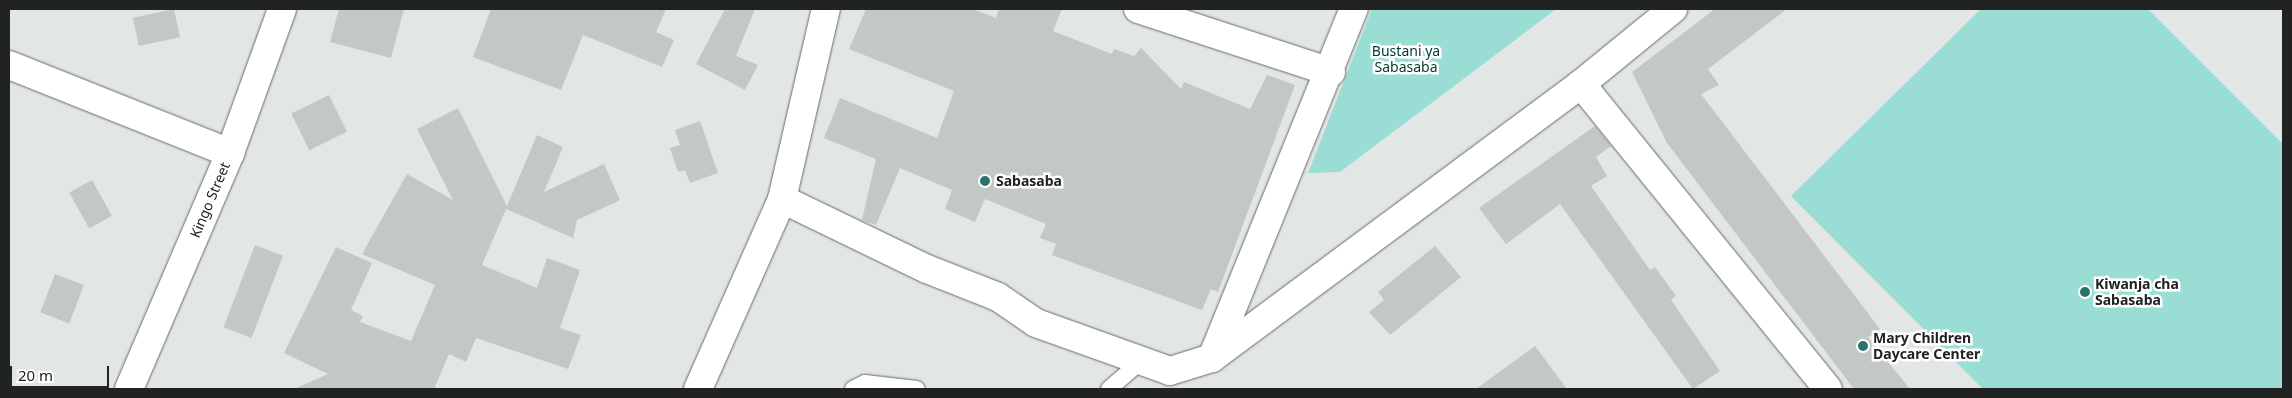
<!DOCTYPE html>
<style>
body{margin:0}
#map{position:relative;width:2292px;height:398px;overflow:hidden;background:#e2e6e5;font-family:"Noto Sans",sans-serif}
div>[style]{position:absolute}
.green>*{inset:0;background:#99ddd5}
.building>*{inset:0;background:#c3c7c6;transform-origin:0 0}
.roads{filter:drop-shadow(0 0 1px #676a6a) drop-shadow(0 0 1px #676a6a)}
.service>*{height:16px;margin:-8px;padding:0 8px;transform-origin:8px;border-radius:8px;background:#fff}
.minor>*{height:28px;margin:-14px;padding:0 14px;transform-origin:14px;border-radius:14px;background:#fff}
.tertiary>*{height:28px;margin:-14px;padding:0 14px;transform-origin:14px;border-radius:14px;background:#fff}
.dots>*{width:14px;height:14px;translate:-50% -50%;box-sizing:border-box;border:2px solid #fff;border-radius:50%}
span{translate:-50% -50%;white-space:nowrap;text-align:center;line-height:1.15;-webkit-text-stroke:5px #fff;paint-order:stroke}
.park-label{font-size:14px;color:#003833}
.poi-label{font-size:14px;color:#212222;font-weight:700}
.left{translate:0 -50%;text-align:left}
.street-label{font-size:14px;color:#212222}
.frame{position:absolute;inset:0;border:10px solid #212222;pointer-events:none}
.scale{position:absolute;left:10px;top:366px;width:99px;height:22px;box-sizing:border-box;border:2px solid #212222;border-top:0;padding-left:6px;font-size:15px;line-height:18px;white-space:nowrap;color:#212222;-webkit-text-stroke:4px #fff;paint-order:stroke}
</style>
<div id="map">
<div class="green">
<div style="clip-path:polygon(1372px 9px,1556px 9px,1340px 172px,1308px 173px)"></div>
<div style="clip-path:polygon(1981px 9px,2148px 9px,2283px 144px,2283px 389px,1983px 389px,1791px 196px)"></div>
</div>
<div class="building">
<div style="left:174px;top:9px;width:29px;height:42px;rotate:78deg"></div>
<div style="clip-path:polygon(339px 9px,404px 9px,391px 58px,330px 42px)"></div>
<div style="clip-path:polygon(491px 9px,666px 9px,656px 32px,674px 40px,662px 67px,583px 35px,561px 90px,473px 57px)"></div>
<div style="clip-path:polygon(725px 9px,755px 9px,736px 56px,758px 65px,745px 90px,696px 64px)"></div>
<div style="clip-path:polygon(866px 9px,973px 9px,996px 18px,999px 9px,1062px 9px,1053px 31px,1112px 54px,1114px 49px,1134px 56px,1141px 48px,1181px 89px,1184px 82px,1250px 109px,1267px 75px,1295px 85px,1218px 292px,1211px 289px,1202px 310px,1052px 255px,1056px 244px,1040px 238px,1046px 224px,985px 199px,975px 222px,945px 209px,952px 190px,900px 168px,876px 225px,862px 220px,876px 159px,824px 138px,840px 98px,937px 138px,954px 91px,849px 49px)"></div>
<div style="clip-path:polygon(1715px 9px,1787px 9px,1708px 69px,1719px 85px,1701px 94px,1880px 329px,1868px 337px,1910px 389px,1854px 389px,1667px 143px,1632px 72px)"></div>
<div style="left:329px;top:95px;width:41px;height:42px;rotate:64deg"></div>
<div style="clip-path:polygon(458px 108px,507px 206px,537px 135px,563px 147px,544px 192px,604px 164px,620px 200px,577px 220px,573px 238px,506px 209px,482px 265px,537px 288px,547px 258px,580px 270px,560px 328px,581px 335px,568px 369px,476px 338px,466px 362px,449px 354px,434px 389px,294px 389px,328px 374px,284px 353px,336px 247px,372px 263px,351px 310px,363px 316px,360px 322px,411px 341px,435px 285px,362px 254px,407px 174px,453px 200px,417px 129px)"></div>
<div style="clip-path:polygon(700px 121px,718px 173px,690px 183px,685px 170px,678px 172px,670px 148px,680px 145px,675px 130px)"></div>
<div style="clip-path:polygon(1595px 126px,1611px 146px,1596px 157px,1607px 176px,1591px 186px,1650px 270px,1655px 267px,1676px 296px,1671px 300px,1720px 371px,1693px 389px,1560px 204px,1506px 244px,1479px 208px)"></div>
<div style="left:92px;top:180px;width:41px;height:26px;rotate:61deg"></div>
<div style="left:255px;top:245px;width:30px;height:88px;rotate:21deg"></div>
<div style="clip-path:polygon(1435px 246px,1461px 277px,1390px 335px,1369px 312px,1384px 300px,1378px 292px)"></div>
<div style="left:55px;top:274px;width:31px;height:41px;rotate:21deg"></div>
<div style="clip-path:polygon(1535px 346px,1567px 389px,1476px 389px)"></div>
</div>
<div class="roads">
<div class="service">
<div style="left:853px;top:389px;width:13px;rotate:-27deg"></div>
<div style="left:865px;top:383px;width:52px;rotate:6.6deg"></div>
<div style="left:1109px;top:389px;width:41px;rotate:-41.1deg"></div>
</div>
<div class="minor">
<div style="left:1138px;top:9px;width:203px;rotate:18.1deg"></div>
<div style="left:9px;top:65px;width:238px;rotate:21.7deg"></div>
<div style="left:1581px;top:84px;width:392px;rotate:51deg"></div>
<div style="left:1212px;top:358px;width:377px;rotate:-67.9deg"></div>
<div style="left:129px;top:389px;width:257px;rotate:-66.8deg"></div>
<div style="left:230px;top:153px;width:153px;rotate:-70.1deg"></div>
</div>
<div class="tertiary">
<div style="left:782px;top:199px;width:161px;rotate:25.8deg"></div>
<div style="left:927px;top:269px;width:76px;rotate:21.5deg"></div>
<div style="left:998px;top:297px;width:46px;rotate:34.4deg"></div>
<div style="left:1036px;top:323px;width:142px;rotate:19.7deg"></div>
<div style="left:1170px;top:371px;width:44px;rotate:-17.2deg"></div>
<div style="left:1212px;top:358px;width:460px;rotate:-36.6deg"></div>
<div style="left:1581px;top:84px;width:119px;rotate:-39.2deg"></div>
<div style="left:698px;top:389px;width:208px;rotate:-66.1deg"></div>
<div style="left:782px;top:199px;width:195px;rotate:-77deg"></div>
</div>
</div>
<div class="dots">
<div style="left:985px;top:181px;background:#2a726b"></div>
<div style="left:2085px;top:292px;background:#2a726b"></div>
<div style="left:1863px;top:346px;background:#2a726b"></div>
</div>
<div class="park-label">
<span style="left:1406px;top:59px">Bustani ya<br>Sabasaba</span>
</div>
<div class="poi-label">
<span class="left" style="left:996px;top:181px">Sabasaba</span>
<span class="left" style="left:2095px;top:292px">Kiwanja cha<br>Sabasaba</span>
<span class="left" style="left:1873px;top:346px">Mary Children<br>Daycare Center</span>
</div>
<div class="street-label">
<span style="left:210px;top:200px;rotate:-67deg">Kingo Street</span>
</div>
<div class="frame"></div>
<div class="scale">20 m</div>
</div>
